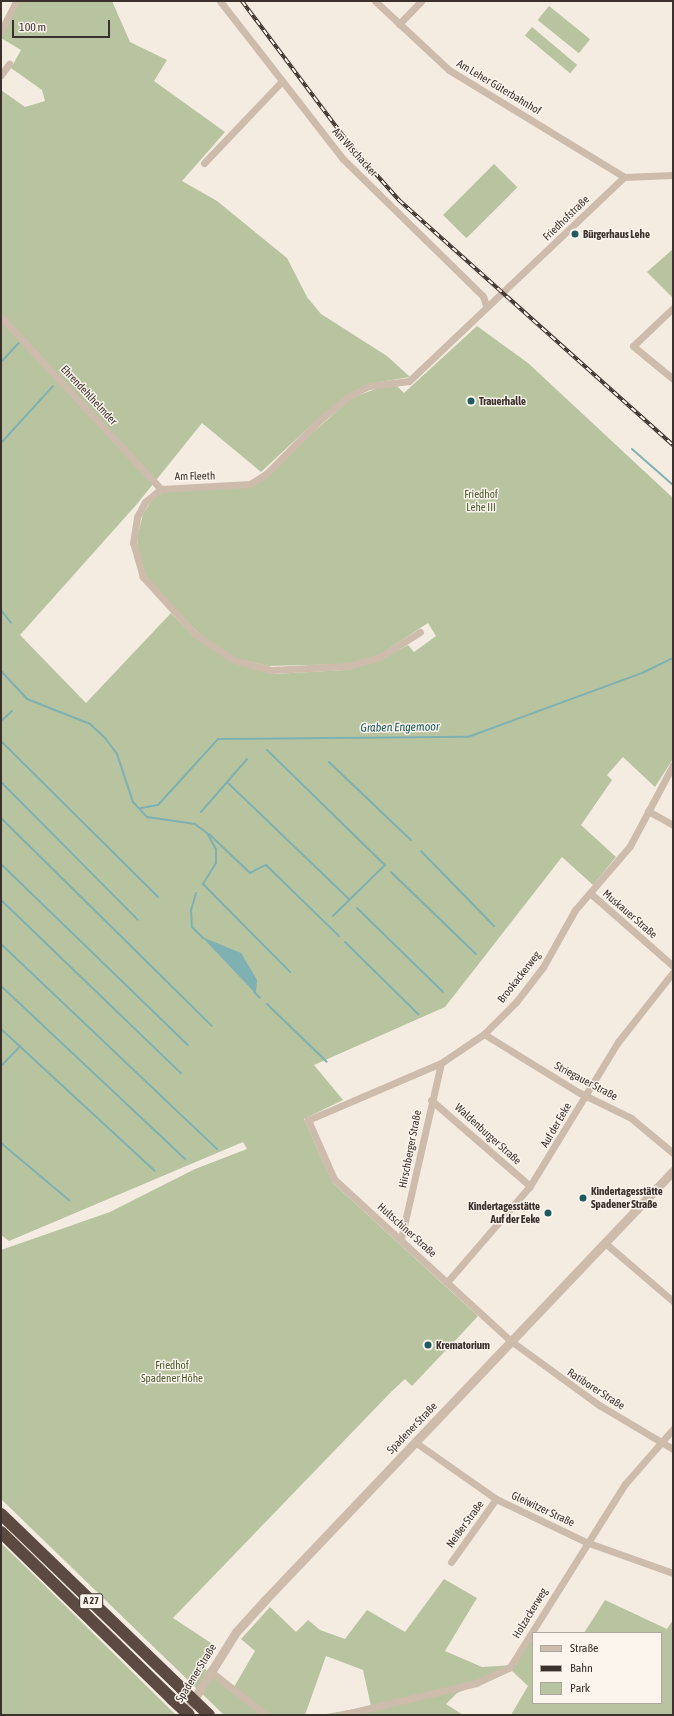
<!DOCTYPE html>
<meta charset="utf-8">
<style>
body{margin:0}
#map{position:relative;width:674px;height:1716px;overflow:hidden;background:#f4ebe1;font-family:"Asap Condensed",sans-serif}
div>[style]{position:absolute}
.green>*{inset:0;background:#b8c4a0;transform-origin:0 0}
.water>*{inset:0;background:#7fb0b2}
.stream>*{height:2px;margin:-1px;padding:0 1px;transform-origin:1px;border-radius:1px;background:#7fb0b2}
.minor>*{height:7px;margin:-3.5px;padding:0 3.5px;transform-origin:3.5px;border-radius:3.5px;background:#cdbbac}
.tertiary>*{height:9px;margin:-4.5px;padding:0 4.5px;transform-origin:4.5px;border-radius:4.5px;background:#cdbbac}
.motorway>*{height:12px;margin:-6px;padding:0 6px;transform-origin:6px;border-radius:6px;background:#5c4a42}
.rail>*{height:3.5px;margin-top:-1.75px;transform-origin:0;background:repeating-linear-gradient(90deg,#fbf5ee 0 6px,#3b302b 0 12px);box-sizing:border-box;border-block:1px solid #3b302b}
.motorway-bridge>*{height:12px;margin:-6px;padding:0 6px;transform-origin:6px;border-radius:6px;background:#5c4a42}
.dots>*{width:11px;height:11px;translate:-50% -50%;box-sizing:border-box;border:2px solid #fbf5ee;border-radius:50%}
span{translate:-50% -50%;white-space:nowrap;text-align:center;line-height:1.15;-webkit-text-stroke:3px #fbf5ee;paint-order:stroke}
.shield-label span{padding:1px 3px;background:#fbf5ee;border:1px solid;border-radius:3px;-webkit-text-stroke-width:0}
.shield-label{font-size:10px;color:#3b302b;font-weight:700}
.street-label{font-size:11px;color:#3b302b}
.poi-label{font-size:11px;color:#3b302b;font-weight:700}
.left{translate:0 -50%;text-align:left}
.right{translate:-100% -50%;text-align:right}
.park-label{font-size:11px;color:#4a5a2e}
.water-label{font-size:12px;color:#1f5a5e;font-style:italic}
.frame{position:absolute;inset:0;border:2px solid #3b302b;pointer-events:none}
.legend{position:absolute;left:532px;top:1632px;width:130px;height:72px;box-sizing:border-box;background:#fbf5ee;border:1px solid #aea6a0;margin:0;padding:5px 7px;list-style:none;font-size:12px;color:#3b302b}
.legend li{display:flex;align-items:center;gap:8px;height:20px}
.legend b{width:20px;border:1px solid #aea6a0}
.scale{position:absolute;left:12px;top:20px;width:98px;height:18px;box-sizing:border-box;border:2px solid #3b302b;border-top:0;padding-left:5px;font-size:12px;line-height:14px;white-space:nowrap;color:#3b302b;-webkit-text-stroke:3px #fbf5ee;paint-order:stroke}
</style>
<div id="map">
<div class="green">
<div style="clip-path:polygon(18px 1px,112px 1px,130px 42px,167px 60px,154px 81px,225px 132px,182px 181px,217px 201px,287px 258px,307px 297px,321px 314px,387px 356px,410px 377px,368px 384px,320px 417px,261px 472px,202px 423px,137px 504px,20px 635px,86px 703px,171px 613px,195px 638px,231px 661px,273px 674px,345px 670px,382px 659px,408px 645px,414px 652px,436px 636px,428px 623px,379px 655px,348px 664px,268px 666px,236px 658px,202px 636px,152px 587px,139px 562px,137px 538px,143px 514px,152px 500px,164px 492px,252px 486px,352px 398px,383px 386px,396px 385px,404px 393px,477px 326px,528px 363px,673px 498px,673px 759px,655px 787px,623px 757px,607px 775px,612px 780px,581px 825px,616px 857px,593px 885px,562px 857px,445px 1007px,314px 1065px,343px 1100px,304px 1119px,332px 1182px,478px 1316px,452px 1344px,455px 1346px,450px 1351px,447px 1349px,412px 1386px,405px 1379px,391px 1392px,173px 1618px,217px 1647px,204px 1668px,231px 1692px,255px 1651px,241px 1639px,270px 1607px,296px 1632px,308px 1620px,320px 1630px,345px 1639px,367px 1610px,405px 1632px,444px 1579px,477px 1598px,445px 1651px,482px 1667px,516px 1665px,530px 1640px,533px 1641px,533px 1703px,661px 1703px,661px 1633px,584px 1633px,605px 1600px,667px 1629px,673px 1620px,673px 1715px,511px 1715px,528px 1686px,512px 1671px,457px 1693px,446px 1704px,463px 1715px,321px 1715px,371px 1706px,363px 1670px,326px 1656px,305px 1715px,224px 1715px,1px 1499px,1px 1250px,110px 1212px,195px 1169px,247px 1149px,243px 1142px,9px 1241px,1px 1235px,1px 90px,25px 107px,45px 101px,42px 90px,11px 68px,21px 50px,1px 38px)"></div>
<div style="left:549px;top:6px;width:53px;height:18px;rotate:39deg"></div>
<div style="left:532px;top:27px;width:59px;height:11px;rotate:40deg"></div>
<div style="left:494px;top:164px;width:33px;height:72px;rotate:45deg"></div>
<div style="clip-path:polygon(673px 249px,673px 298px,647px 272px)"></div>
<div style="clip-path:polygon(1px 1543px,41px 1582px,176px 1715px,1px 1715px)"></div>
</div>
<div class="water">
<div style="clip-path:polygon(202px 937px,241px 953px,257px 980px,256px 994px)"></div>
</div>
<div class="stream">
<div style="left:1px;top:362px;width:26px;rotate:-47deg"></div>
<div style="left:1px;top:443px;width:77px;rotate:-47.6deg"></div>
<div style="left:632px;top:449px;width:55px;rotate:41.3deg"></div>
<div style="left:1px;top:610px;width:16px;rotate:52deg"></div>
<div style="left:1px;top:671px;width:38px;rotate:47deg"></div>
<div style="left:27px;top:699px;width:68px;rotate:21.6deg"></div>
<div style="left:90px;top:724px;width:21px;rotate:43deg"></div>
<div style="left:105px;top:738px;width:20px;rotate:53deg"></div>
<div style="left:117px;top:754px;width:51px;rotate:71.6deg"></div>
<div style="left:133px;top:802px;width:21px;rotate:47deg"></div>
<div style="left:147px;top:817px;width:49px;rotate:8.3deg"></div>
<div style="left:195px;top:824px;width:15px;rotate:37deg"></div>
<div style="left:207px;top:833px;width:18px;rotate:61deg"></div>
<div style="left:216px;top:849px;width:14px;rotate:90deg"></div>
<div style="left:216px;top:863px;width:25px;rotate:122deg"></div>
<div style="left:203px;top:884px;width:124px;rotate:45.3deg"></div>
<div style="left:1px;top:721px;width:15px;rotate:-42deg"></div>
<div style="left:1px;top:741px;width:221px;rotate:44.8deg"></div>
<div style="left:267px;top:750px;width:165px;rotate:44.3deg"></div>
<div style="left:385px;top:865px;width:73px;rotate:135.6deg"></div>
<div style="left:329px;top:762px;width:113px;rotate:43.6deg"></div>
<div style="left:1px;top:782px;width:194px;rotate:45.2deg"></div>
<div style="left:227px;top:782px;width:170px;rotate:43.8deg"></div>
<div style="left:141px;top:808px;width:17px;rotate:-10deg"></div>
<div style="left:158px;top:805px;width:89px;rotate:-47.7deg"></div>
<div style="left:218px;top:739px;width:250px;rotate:-0.5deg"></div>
<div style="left:468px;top:737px;width:185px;rotate:-20.2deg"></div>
<div style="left:642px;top:673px;width:34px;rotate:-26deg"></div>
<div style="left:201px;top:812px;width:70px;rotate:-49deg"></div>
<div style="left:1px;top:818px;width:296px;rotate:44.6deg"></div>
<div style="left:209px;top:834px;width:57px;rotate:43.6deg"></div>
<div style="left:250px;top:873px;width:18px;rotate:-27deg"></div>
<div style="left:266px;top:865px;width:102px;rotate:44.2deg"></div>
<div style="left:421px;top:851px;width:105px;rotate:45.8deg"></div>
<div style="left:1px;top:864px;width:260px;rotate:44.1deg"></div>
<div style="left:391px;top:872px;width:118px;rotate:44deg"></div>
<div style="left:196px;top:893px;width:18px;rotate:106deg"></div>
<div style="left:191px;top:910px;width:17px;rotate:87deg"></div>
<div style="left:192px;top:927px;width:16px;rotate:45deg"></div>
<div style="left:1px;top:900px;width:250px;rotate:43.9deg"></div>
<div style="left:357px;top:908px;width:120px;rotate:44.3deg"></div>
<div style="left:345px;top:942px;width:103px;rotate:44.6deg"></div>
<div style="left:1px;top:944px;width:298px;rotate:43.5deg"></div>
<div style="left:1px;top:986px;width:253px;rotate:43.2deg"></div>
<div style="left:254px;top:992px;width:8px;rotate:45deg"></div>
<div style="left:267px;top:1004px;width:83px;rotate:44deg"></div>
<div style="left:1px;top:1029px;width:209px;rotate:42.7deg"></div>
<div style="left:1px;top:1066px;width:28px;rotate:-46deg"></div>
<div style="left:1px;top:1143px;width:89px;rotate:40deg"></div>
</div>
<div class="minor">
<div style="left:220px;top:1px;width:200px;rotate:52.1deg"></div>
<div style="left:343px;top:159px;width:196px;rotate:44.4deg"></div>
<div style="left:483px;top:296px;width:10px;rotate:73deg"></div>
<div style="left:375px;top:1px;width:101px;rotate:43deg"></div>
<div style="left:449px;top:70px;width:205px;rotate:31.4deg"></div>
<div style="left:399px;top:24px;width:32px;rotate:-46deg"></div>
<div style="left:1px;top:31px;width:34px;rotate:-63deg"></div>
<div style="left:1px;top:75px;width:14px;rotate:-54deg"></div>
<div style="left:204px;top:163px;width:113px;rotate:-46.4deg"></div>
<div style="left:673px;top:308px;width:55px;rotate:136.5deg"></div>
<div style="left:633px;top:346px;width:52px;rotate:39.5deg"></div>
<div style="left:1px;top:317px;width:235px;rotate:47.1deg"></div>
<div style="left:420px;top:632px;width:47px;rotate:148deg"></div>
<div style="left:380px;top:657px;width:33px;rotate:164deg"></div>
<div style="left:348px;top:666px;width:77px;rotate:177deg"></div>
<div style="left:271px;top:670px;width:38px;rotate:-165deg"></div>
<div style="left:234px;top:660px;width:45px;rotate:-146.7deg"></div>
<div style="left:196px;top:635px;width:79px;rotate:-132.4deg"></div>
<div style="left:143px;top:577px;width:35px;rotate:-106deg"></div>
<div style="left:133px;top:543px;width:26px;rotate:-81deg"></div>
<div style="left:137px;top:517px;width:17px;rotate:-62deg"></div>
<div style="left:145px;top:502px;width:21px;rotate:-39deg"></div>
<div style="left:161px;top:489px;width:89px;rotate:-3.2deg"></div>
<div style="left:250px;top:484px;width:19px;rotate:-32deg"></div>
<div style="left:266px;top:474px;width:78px;rotate:-45deg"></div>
<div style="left:321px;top:419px;width:38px;rotate:-39deg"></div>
<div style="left:351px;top:395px;width:20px;rotate:-27deg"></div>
<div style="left:369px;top:386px;width:40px;rotate:-7.1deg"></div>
<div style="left:409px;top:381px;width:296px;rotate:-43.5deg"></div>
<div style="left:624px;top:177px;width:49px;rotate:-2.3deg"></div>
<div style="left:673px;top:765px;width:92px;rotate:118deg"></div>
<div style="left:630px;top:846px;width:84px;rotate:130.7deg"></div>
<div style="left:575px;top:910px;width:65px;rotate:119.3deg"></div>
<div style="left:543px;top:967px;width:44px;rotate:127.6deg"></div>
<div style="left:516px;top:1002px;width:45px;rotate:135deg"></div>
<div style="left:484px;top:1034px;width:52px;rotate:146deg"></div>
<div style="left:441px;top:1063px;width:145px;rotate:156.8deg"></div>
<div style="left:308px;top:1120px;width:64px;rotate:66.2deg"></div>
<div style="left:334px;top:1179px;width:240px;rotate:42.5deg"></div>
<div style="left:511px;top:1341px;width:109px;rotate:36deg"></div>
<div style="left:599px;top:1405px;width:86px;rotate:30.7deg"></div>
<div style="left:648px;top:811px;width:29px;rotate:29deg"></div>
<div style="left:590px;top:893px;width:111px;rotate:41.3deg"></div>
<div style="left:484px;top:1034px;width:110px;rotate:31.7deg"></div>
<div style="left:578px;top:1092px;width:59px;rotate:26.1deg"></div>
<div style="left:631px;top:1118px;width:55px;rotate:39.8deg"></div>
<div style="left:431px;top:1100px;width:131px;rotate:41deg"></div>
<div style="left:401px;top:1239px;width:180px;rotate:-77.2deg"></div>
<div style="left:605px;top:1243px;width:89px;rotate:40.5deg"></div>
<div style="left:448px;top:1281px;width:125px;rotate:-49.2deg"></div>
<div style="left:530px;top:1186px;width:169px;rotate:-58.6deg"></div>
<div style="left:618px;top:1042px;width:89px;rotate:-51.8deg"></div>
<div style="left:415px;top:1442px;width:99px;rotate:35.1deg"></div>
<div style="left:496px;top:1499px;width:100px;rotate:25.5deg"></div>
<div style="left:586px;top:1542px;width:92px;rotate:19.6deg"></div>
<div style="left:451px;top:1562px;width:77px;rotate:-54.5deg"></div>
<div style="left:210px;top:1671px;width:71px;rotate:38.2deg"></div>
<div style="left:341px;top:1715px;width:139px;rotate:-13.3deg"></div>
<div style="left:476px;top:1683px;width:38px;rotate:-25deg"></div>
<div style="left:510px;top:1667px;width:216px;rotate:-57.9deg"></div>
<div style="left:625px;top:1484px;width:73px;rotate:-48.9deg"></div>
</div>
<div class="tertiary">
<div style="left:184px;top:1715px;width:98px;rotate:-57.9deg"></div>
<div style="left:236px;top:1632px;width:43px;rotate:-47.8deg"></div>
<div style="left:265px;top:1600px;width:592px;rotate:-46.44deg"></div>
</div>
<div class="motorway">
<div style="left:1px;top:1514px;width:250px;rotate:44deg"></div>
<div style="left:1px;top:1532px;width:239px;rotate:44.3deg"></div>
</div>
<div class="rail">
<div style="left:242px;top:1px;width:180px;rotate:53.1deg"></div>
<div style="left:350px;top:145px;width:74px;rotate:48.3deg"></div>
<div style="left:399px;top:200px;width:368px;rotate:41.8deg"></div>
</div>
<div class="motorway-bridge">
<div style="left:181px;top:1688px;width:39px;rotate:44deg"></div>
<div style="left:172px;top:1699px;width:23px;rotate:43deg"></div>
</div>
<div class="dots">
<div style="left:575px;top:234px;background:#1f5a5e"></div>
<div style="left:471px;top:401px;background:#1f5a5e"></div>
<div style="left:583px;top:1198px;background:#1f5a5e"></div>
<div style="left:548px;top:1213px;background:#1f5a5e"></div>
<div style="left:428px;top:1345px;background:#1f5a5e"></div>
</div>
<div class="shield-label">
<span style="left:91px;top:1601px">A 27</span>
</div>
<div class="street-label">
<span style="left:499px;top:87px;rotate:31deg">Am Leher Güterbahnhof</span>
<span style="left:355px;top:152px;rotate:48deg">Am Wischacker</span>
<span style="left:566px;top:218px;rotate:-44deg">Friedhofstraße</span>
<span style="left:89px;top:395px;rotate:47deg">Ehrendehlhelmder</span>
<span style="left:195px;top:476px;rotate:-1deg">Am Fleeth</span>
<span style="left:630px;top:914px;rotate:41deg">Muskauer Straße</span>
<span style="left:519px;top:977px;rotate:-52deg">Brookackerweg</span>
<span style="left:586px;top:1081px;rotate:28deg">Striegauer Straße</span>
<span style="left:556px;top:1125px;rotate:-60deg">Auf der Eeke</span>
<span style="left:488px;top:1134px;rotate:42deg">Waldenburger Straße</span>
<span style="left:410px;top:1149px;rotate:-79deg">Hirschberger Straße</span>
<span style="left:407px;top:1230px;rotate:42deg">Hultschiner Straße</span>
<span style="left:596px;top:1389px;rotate:33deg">Ratiborer Straße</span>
<span style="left:412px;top:1428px;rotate:-46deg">Spadener Straße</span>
<span style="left:543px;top:1509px;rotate:25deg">Gleiwitzer Straße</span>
<span style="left:465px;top:1524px;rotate:-54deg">Neißer Straße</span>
<span style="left:530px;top:1613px;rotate:-59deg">Holzackerweg</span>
<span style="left:196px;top:1673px;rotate:-58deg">Spadener Straße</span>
</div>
<div class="poi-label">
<span class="left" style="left:583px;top:234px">Bürgerhaus Lehe</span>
<span class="left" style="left:479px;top:401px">Trauerhalle</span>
<span class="left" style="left:591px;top:1198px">Kindertagesstätte<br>Spadener Straße</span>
<span class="right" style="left:540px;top:1213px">Kindertagesstätte<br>Auf der Eeke</span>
<span class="left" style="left:436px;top:1345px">Krematorium</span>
</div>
<div class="park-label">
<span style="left:481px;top:501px">Friedhof<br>Lehe III</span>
<span style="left:172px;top:1372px">Friedhof<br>Spadener Höhe</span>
</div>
<div class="water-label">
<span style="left:400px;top:728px;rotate:-1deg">Graben Engemoor</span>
</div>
<div class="frame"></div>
<ul class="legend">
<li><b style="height:5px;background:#cdbbac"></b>Straße</li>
<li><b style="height:5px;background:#3b302b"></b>Bahn</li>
<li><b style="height:11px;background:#b8c4a0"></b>Park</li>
</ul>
<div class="scale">100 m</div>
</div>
